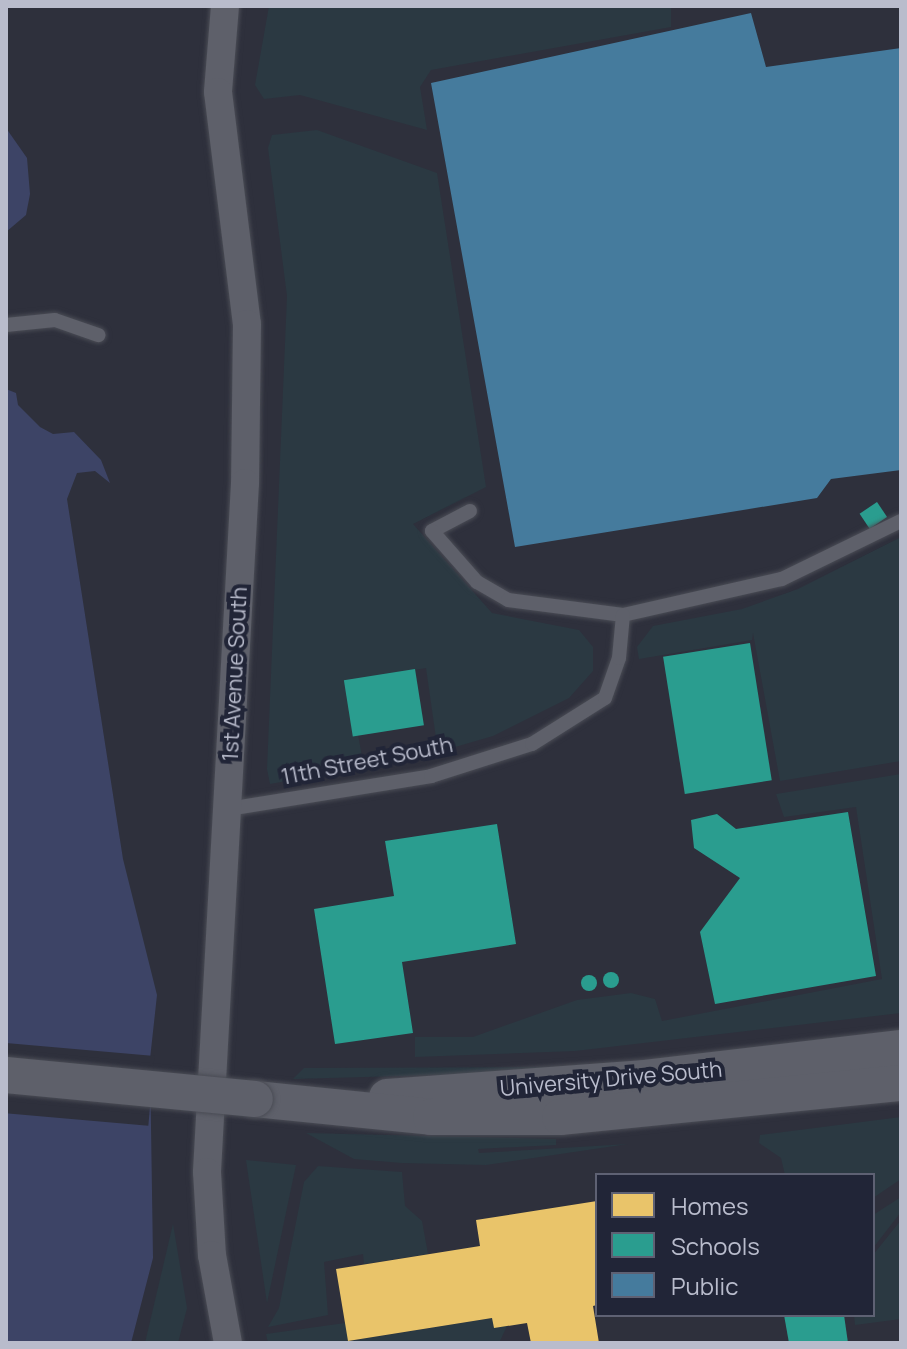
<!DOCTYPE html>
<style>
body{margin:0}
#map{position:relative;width:907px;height:1349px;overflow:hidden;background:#2e303c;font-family:Manrope,sans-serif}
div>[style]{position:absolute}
.green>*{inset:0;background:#2b3942}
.water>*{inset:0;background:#3d4466}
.pier>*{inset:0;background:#2e303c;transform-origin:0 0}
.homes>*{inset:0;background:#e9c46a}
.schools>*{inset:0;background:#2a9d8f;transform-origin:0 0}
.round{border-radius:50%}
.public>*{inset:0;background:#457b9d}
.roads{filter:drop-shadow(0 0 2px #4a4c55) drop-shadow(0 0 2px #4a4c55)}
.service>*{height:14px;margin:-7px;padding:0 7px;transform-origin:7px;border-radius:7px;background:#5e606a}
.minor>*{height:28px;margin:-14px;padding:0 14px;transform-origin:14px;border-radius:14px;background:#5e606a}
.tertiary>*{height:36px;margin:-18px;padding:0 18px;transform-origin:18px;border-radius:18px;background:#5e606a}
.bridges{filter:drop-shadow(0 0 2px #4a4c55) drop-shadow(0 0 2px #4a4c55)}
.tertiary-bridge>*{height:36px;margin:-18px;padding:0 18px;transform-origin:18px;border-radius:18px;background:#5e606a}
span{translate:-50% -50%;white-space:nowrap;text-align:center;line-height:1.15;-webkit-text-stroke:8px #212537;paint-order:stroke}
.street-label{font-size:22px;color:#b9bccc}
.frame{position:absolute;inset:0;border:8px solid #b9bccc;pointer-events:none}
.legend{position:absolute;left:595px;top:1173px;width:280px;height:144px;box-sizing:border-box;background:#212537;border:2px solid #5e6173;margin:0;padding:10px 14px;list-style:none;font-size:24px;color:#b9bccc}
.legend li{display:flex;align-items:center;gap:16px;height:40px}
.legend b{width:40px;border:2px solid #5e6173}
</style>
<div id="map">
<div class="green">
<div style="clip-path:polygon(269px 6px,671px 6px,671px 27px,431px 70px,420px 87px,427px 130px,300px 95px,264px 99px,255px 85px)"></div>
<div style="clip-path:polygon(317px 130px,437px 173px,486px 487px,413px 524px,492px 613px,579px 630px,593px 647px,593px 671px,569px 698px,493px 736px,438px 752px,426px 668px,348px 681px,364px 767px,270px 784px,267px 769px,287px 296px,268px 148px,272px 135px)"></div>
<div style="clip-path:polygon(901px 537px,901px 761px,780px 781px,753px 633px,752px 640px,639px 659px,637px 647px,653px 626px,742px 609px,798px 589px)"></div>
<div style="clip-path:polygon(901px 774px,901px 1013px,575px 1051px,415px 1057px,415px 1037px,473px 1037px,577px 1000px,631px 993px,655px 999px,662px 1021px,882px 979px,856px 807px,784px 817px,776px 794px)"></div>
<div style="clip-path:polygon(551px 1067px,551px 1072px,293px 1079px,304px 1068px)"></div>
<div style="clip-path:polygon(901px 1117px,901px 1179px,873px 1198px,873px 1175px,785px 1175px,781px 1158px,759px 1143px,760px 1135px)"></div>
<div style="clip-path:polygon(306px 1133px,556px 1139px,556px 1145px,478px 1149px,479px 1153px,628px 1144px,486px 1165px,402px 1163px,354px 1159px)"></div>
<div style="clip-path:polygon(246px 1160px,296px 1165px,267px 1303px)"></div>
<div style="clip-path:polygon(318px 1166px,402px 1172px,405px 1206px,422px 1221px,428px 1254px,364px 1264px,363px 1254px,324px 1262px,328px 1315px,268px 1327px,279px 1308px,304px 1182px)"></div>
<div style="clip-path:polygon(901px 1197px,901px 1212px,873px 1248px,873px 1215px)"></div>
<div style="clip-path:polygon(901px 1220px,901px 1319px,855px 1325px,854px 1315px,873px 1315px,873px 1255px)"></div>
<div style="clip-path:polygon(173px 1224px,187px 1308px,178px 1343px,145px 1343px)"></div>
<div style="clip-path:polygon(492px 1318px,507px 1326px,499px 1343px,268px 1343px,266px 1334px,345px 1323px,349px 1341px)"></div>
</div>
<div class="water">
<div style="clip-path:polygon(6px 128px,27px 158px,30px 194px,26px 215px,6px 232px)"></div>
<div style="clip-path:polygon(6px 389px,16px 393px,18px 405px,40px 427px,53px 434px,74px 432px,101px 460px,110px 483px,95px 471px,77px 473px,67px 499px,123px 859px,157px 995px,150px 1059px,153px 1258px,131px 1343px,6px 1343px)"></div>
</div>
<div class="pier">
<div style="left:6px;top:1043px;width:149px;height:70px;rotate:5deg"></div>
</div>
<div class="homes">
<div style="clip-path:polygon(597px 1201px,597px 1305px,593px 1306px,599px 1343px,531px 1343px,527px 1323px,494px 1328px,492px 1318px,348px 1341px,336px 1269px,480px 1246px,476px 1220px)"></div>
</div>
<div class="schools">
<div style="left:877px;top:502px;width:18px;height:21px;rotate:56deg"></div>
<div style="left:750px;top:643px;width:139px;height:88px;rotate:81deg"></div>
<div style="left:415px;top:669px;width:57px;height:72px;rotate:81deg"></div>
<div style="clip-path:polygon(848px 812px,876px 976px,715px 1004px,700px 932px,740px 878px,694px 848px,691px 820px,717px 814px,736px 829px)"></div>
<div style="clip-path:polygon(497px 824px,516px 944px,402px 962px,413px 1033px,335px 1044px,314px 909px,394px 896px,385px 841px)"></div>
<div class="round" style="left:603px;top:972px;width:16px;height:16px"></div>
<div class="round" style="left:581px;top:975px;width:16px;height:16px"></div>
<div style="clip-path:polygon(784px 1315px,844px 1315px,848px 1343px,789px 1343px)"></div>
</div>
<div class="public">
<div style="clip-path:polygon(751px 13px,766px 67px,901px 48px,901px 470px,831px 479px,817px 498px,515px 547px,431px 83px)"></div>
</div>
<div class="roads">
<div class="service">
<div style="left:6px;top:325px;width:49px;rotate:-5.8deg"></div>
<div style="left:55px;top:320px;width:46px;rotate:19.2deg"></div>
<div style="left:470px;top:511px;width:43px;rotate:152.2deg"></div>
<div style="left:432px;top:531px;width:68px;rotate:48.6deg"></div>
<div style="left:477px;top:582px;width:36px;rotate:30deg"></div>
<div style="left:508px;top:600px;width:116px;rotate:7.4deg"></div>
<div style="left:623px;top:615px;width:163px;rotate:-12.8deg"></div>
<div style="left:782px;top:579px;width:132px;rotate:-26deg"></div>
<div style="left:228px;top:809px;width:206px;rotate:-9.2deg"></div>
<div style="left:431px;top:776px;width:106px;rotate:-17.6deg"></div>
<div style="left:532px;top:744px;width:86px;rotate:-32.2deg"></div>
<div style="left:605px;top:698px;width:42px;rotate:-70.7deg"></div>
<div style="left:619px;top:658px;width:43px;rotate:-84.7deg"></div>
</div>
<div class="minor">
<div style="left:225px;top:6px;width:86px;rotate:94.7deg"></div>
<div style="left:218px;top:92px;width:234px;rotate:82.9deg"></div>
<div style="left:247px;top:324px;width:159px;rotate:90.7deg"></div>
<div style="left:245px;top:483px;width:690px;rotate:93.16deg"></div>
<div style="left:207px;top:1172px;width:83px;rotate:86.6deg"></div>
<div style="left:212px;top:1255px;width:89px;rotate:79.7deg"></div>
</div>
<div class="tertiary">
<div style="left:387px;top:1097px;width:259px;rotate:-4.2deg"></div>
<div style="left:645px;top:1078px;width:258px;rotate:-6.7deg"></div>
<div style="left:255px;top:1099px;width:177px;rotate:5.8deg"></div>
<div style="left:431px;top:1117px;width:129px"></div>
<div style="left:560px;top:1117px;width:343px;rotate:-5.7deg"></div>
</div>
</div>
<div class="bridges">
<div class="tertiary-bridge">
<div style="left:6px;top:1075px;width:250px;rotate:5.5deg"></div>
</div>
</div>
<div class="street-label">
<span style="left:235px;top:674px;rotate:-87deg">1st Avenue South</span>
<span style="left:367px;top:761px;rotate:-11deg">11th Street South</span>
<span style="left:611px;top:1079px;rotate:-5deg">University Drive South</span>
</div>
<div class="frame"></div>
<ul class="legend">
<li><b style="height:22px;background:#e9c46a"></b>Homes</li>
<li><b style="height:22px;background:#2a9d8f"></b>Schools</li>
<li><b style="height:22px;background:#457b9d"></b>Public</li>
</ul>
</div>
